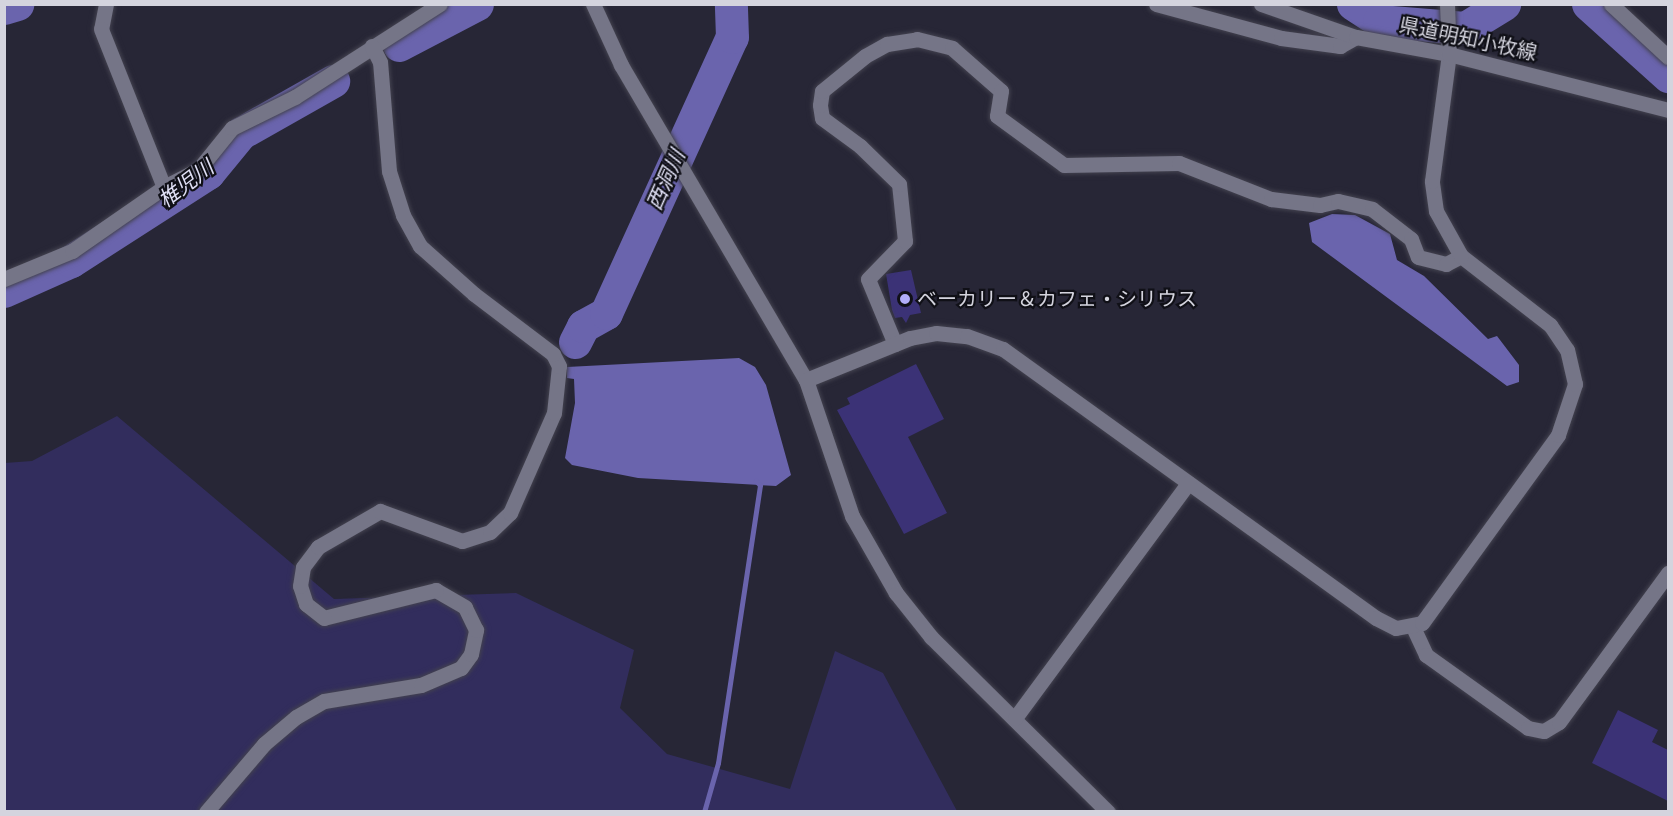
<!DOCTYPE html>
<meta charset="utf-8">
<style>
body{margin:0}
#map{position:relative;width:1673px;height:816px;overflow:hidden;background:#272636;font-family:Karla,"Noto Sans JP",sans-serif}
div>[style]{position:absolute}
.green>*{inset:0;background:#322d5d}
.water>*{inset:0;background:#6a64ad}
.stream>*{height:5px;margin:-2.5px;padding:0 2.5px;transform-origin:2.5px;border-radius:2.5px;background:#6a64ad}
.river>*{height:33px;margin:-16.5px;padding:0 16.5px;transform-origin:16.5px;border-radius:16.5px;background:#6a64ad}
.building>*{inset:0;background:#3b3276}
.roads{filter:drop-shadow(0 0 2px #43424f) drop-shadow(0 0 2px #43424f)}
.minor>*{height:15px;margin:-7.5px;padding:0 7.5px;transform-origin:7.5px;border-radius:7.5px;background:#757587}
.tertiary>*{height:15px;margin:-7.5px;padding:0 7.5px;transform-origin:7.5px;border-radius:7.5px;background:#757587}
.secondary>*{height:15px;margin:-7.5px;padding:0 7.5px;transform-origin:7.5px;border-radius:7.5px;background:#757587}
.dots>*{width:16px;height:16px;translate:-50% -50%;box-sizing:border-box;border:3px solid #101017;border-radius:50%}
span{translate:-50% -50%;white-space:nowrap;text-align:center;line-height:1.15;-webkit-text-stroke:4.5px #101017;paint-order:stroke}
.street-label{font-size:20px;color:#d4d4de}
.poi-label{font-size:20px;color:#d4d4de}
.left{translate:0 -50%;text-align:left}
.water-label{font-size:21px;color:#e0e0f5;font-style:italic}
.frame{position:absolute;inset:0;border:6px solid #d4d4de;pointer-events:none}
</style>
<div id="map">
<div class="green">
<div style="clip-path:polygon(117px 416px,334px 599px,516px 593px,634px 650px,620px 708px,667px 754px,790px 789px,835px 651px,883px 673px,957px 811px,5px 812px,5px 463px,32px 461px)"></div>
</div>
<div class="water">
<div style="clip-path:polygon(1332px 214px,1355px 215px,1390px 234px,1397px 260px,1424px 276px,1488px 339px,1497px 336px,1519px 365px,1519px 382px,1507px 386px,1312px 242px,1309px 223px)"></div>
<div style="clip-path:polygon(739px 358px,755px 367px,766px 385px,791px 475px,776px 486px,638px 478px,572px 465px,565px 458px,575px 403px,574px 379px,567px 378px,567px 367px)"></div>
</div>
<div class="stream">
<div style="left:704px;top:812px;width:51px;rotate:-74.1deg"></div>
<div style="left:718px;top:763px;width:281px;rotate:-81.4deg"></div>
<div style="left:760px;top:485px;width:6px;rotate:-135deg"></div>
</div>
<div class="river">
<div style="left:1353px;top:4px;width:31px;rotate:33deg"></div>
<div style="left:1379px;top:21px;width:86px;rotate:4.7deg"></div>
<div style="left:1465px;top:28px;width:46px;rotate:-31.6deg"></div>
<div style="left:1588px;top:4px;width:108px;rotate:42deg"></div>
<div style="left:4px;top:8px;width:14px;rotate:-17deg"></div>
<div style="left:399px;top:45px;width:88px;rotate:-27.7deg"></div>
<div style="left:4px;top:291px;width:73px;rotate:-24.1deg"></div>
<div style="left:71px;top:261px;width:163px;rotate:-32.7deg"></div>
<div style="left:208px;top:173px;width:52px;rotate:-50.5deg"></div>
<div style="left:241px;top:133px;width:106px;rotate:-29.5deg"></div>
<div style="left:575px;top:342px;width:18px;rotate:-63deg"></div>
<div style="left:583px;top:326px;width:26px;rotate:-29deg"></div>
<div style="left:606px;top:313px;width:303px;rotate:-65.5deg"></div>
<div style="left:732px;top:37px;width:33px;rotate:-92deg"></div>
</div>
<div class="building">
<div style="clip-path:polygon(911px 270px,921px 313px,910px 315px,906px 323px,902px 317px,895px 318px,892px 310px,886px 274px)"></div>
<div style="clip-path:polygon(916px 364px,944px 419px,908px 437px,947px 513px,904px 534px,837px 410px,850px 404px,847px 398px)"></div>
<div style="clip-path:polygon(1618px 710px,1658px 730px,1652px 742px,1668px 750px,1668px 801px,1592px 763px)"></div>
</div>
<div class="roads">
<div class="minor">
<div style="left:106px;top:4px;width:25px;rotate:101deg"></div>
<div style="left:101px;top:29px;width:170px;rotate:68.3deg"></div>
<div style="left:1156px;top:4px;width:130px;rotate:15.2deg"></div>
<div style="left:1281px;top:38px;width:60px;rotate:7.7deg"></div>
<div style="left:1340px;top:46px;width:18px;rotate:-29deg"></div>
<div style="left:1447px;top:4px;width:50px;rotate:87.7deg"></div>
<div style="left:1611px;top:4px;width:78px;rotate:42.9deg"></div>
<div style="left:4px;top:279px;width:74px;rotate:-22.4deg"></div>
<div style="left:72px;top:251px;width:112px;rotate:-34.8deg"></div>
<div style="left:164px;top:187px;width:38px;rotate:-27deg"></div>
<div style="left:198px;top:170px;width:54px;rotate:-51deg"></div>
<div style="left:232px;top:128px;width:70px;rotate:-26.2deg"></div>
<div style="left:295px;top:97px;width:172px;rotate:-32.7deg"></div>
<div style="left:895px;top:344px;width:70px;rotate:-112.6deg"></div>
<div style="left:868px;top:279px;width:53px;rotate:-45.8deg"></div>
<div style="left:905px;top:241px;width:57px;rotate:-96deg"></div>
<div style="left:899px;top:184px;width:54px;rotate:-135.7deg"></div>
<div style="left:860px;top:146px;width:47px;rotate:-143.6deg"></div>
<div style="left:822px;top:118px;width:13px;rotate:-99deg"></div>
<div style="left:820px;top:105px;width:14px;rotate:-82deg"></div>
<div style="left:822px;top:91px;width:55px;rotate:-39.1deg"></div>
<div style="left:865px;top:56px;width:25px;rotate:-29deg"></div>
<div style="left:887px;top:44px;width:30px;rotate:-9deg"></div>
<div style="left:917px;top:39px;width:36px;rotate:14deg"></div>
<div style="left:952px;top:48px;width:65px;rotate:41.3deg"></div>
<div style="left:1001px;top:91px;width:25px;rotate:99deg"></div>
<div style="left:997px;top:116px;width:83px;rotate:36.2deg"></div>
<div style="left:1064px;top:165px;width:115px;rotate:-1deg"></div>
<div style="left:1179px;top:163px;width:99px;rotate:21.4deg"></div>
<div style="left:1271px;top:199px;width:49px;rotate:7deg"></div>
<div style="left:1320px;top:205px;width:18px;rotate:-13deg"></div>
<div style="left:1338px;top:201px;width:35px;rotate:13deg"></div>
<div style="left:1372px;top:209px;width:49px;rotate:37.6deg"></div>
<div style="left:1411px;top:239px;width:19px;rotate:69deg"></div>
<div style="left:1418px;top:257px;width:29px;rotate:14deg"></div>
<div style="left:1446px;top:264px;width:17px;rotate:-28deg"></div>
<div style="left:1413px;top:627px;width:31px;rotate:65deg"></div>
<div style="left:1426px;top:655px;width:125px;rotate:35.6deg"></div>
<div style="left:1528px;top:728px;width:16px;rotate:11deg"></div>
<div style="left:1544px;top:731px;width:17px;rotate:-31deg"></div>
<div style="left:1559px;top:722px;width:185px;rotate:-53.8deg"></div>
<div style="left:206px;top:812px;width:89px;rotate:-49.5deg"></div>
<div style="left:264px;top:744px;width:42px;rotate:-40.2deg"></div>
<div style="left:296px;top:717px;width:32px;rotate:-30deg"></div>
<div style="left:324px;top:701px;width:98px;rotate:-9.4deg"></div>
<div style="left:421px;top:685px;width:43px;rotate:-23deg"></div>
<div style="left:461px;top:668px;width:17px;rotate:-54deg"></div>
<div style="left:471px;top:654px;width:25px;rotate:-78deg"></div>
<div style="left:476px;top:630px;width:25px;rotate:-116deg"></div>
<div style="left:465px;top:607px;width:34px;rotate:-150deg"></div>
<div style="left:436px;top:590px;width:115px;rotate:166deg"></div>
<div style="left:324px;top:618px;width:23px;rotate:-142deg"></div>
<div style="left:306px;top:604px;width:19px;rotate:-108deg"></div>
<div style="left:300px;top:586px;width:19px;rotate:-81deg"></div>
<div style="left:303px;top:567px;width:25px;rotate:-53deg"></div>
<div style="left:318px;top:547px;width:72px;rotate:-30.1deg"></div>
<div style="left:380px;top:511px;width:87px;rotate:20.1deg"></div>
<div style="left:462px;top:541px;width:29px;rotate:-18deg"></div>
<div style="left:490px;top:532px;width:28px;rotate:-44deg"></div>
<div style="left:510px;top:513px;width:109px;rotate:-66.3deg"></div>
<div style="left:554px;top:413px;width:47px;rotate:-83.9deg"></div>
<div style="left:559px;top:366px;width:13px;rotate:-117deg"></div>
<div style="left:553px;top:354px;width:99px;rotate:-142.8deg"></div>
<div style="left:474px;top:294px;width:72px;rotate:-138.4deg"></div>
<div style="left:420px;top:246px;width:35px;rotate:-119deg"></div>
<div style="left:403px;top:215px;width:46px;rotate:-107.7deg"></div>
<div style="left:389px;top:171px;width:109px;rotate:-94.7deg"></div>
<div style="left:380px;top:62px;width:18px;rotate:-117deg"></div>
</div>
<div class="tertiary">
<div style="left:593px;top:4px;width:67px;rotate:65.3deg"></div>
<div style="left:621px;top:65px;width:365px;rotate:59.6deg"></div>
<div style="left:806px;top:380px;width:144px;rotate:71.3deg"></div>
<div style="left:852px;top:516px;width:89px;rotate:60.3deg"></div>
<div style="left:896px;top:593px;width:56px;rotate:51.5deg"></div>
<div style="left:931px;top:637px;width:249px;rotate:44.7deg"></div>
<div style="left:806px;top:380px;width:112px;rotate:-22deg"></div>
<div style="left:910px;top:338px;width:26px;rotate:-11deg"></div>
<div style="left:936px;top:333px;width:31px;rotate:6deg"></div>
<div style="left:967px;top:336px;width:38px;rotate:20deg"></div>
<div style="left:1003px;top:349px;width:460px;rotate:35.8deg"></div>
<div style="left:1376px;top:618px;width:22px;rotate:27deg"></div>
<div style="left:1396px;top:628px;width:26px;rotate:-11deg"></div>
<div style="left:1422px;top:623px;width:232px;rotate:-54.1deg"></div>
<div style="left:1558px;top:435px;width:54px;rotate:-71.6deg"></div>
<div style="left:1575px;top:384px;width:35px;rotate:-103deg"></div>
<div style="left:1567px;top:350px;width:30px;rotate:-124deg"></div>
<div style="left:1550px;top:325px;width:113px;rotate:-142.2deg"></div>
<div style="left:1461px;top:256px;width:51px;rotate:-119.1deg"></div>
<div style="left:1436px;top:211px;width:30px;rotate:-98deg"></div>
<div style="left:1432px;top:181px;width:128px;rotate:-82.4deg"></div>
<div style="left:1015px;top:718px;width:292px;rotate:-53.6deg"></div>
</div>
<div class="secondary">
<div style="left:1261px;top:4px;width:101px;rotate:19.2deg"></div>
<div style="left:1356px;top:37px;width:95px;rotate:10.4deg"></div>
<div style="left:1449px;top:54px;width:226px;rotate:14.3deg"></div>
</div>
</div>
<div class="dots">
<div style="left:905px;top:299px;background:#b1adfa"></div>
</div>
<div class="street-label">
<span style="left:1468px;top:39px;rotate:12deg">県道明知小牧線</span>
</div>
<div class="poi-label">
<span class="left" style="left:917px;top:299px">ベーカリー＆カフェ・シリウス</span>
</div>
<div class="water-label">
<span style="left:666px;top:180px;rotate:-66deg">西洞川</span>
<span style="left:186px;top:184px;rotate:-37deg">椎児川</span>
</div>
<div class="frame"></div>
</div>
